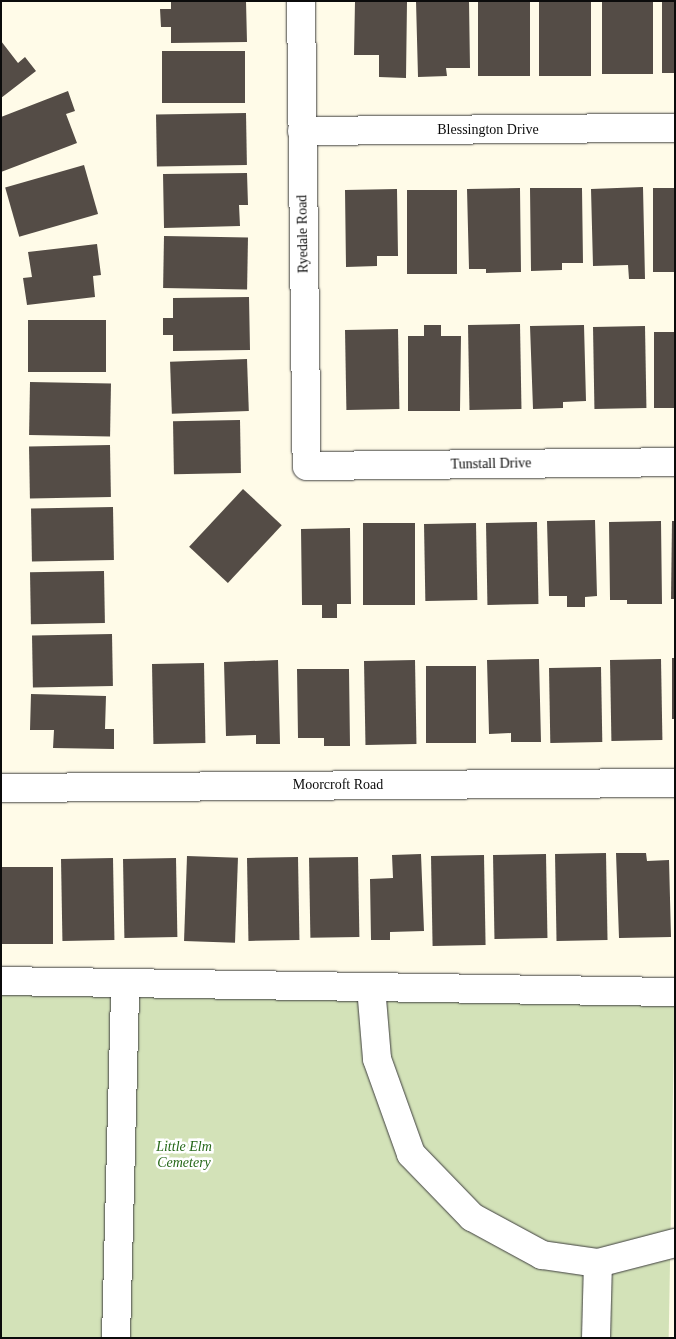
<!DOCTYPE html>
<style>
body{margin:0}
#map{position:relative;width:676px;height:1339px;overflow:hidden;background:#fffbe8;font-family:"Times New Roman",serif}
div>[style]{position:absolute}
.cemetery>*{inset:0;background:#d3e2b8;transform-origin:0 0}
.building>*{inset:0;background:#544c46;transform-origin:0 0}
.roads{filter:drop-shadow(0 0 1px #3e3e3e) drop-shadow(0 0 1px #3e3e3e)}
.minor>*{height:28px;margin:-14px;padding:0 14px;transform-origin:14px;border-radius:14px;background:#fff}
span{translate:-50% -50%;white-space:nowrap;text-align:center;line-height:1.15;-webkit-text-stroke:5px #fff;paint-order:stroke}
.street-label{font-size:14px;color:#0b0b0b}
.park-label{font-size:14px;color:#246717;font-style:italic}
.frame{position:absolute;inset:0;border:2px solid #0b0b0b;pointer-events:none}
</style>
<div id="map">
<div class="cemetery">
<div style="left:1px;top:970px;width:674px;height:368px;rotate:1deg"></div>
</div>
<div class="building">
<div style="clip-path:polygon(171px 1px,246px 1px,247px 42px,171px 43px,171px 27px,161px 27px,160px 9px,171px 9px)"></div>
<div style="clip-path:polygon(355px 1px,407px 2px,406px 78px,379px 77px,379px 55px,354px 55px)"></div>
<div style="clip-path:polygon(416px 1px,469px 1px,470px 68px,446px 68px,447px 76px,418px 77px)"></div>
<div style="left:478px;top:1px;width:52px;height:75px"></div>
<div style="left:539px;top:1px;width:52px;height:75px"></div>
<div style="left:602px;top:1px;width:51px;height:73px"></div>
<div style="left:662px;top:1px;width:13px;height:72px"></div>
<div style="clip-path:polygon(1px 41px,18px 63px,25px 57px,36px 71px,1px 98px)"></div>
<div style="left:245px;top:51px;width:52px;height:83px;rotate:90deg"></div>
<div style="clip-path:polygon(68px 91px,75px 111px,66px 114px,77px 143px,1px 172px,1px 117px)"></div>
<div style="left:246px;top:113px;width:52px;height:90px;rotate:89deg"></div>
<div style="left:84px;top:165px;width:51px;height:82px;rotate:74deg"></div>
<div style="clip-path:polygon(247px 173px,248px 205px,239px 205px,240px 226px,164px 228px,163px 174px)"></div>
<div style="clip-path:polygon(643px 187px,645px 279px,629px 279px,628px 265px,593px 266px,591px 189px)"></div>
<div style="clip-path:polygon(520px 188px,521px 272px,486px 273px,486px 269px,469px 269px,467px 189px)"></div>
<div style="clip-path:polygon(530px 188px,582px 188px,583px 263px,562px 263px,562px 270px,531px 271px)"></div>
<div style="left:653px;top:188px;width:22px;height:84px"></div>
<div style="clip-path:polygon(397px 189px,398px 256px,377px 256px,377px 266px,346px 267px,345px 190px)"></div>
<div style="left:407px;top:190px;width:50px;height:84px"></div>
<div style="left:164px;top:236px;width:84px;height:52px;rotate:1deg"></div>
<div style="clip-path:polygon(97px 244px,101px 275px,93px 276px,95px 297px,27px 305px,23px 278px,32px 277px,28px 252px)"></div>
<div style="clip-path:polygon(249px 297px,250px 350px,173px 351px,173px 335px,163px 335px,163px 318px,173px 318px,173px 298px)"></div>
<div style="left:28px;top:320px;width:78px;height:52px"></div>
<div style="left:520px;top:324px;width:85px;height:52px;rotate:89deg"></div>
<div style="clip-path:polygon(424px 325px,441px 325px,441px 336px,461px 336px,460px 411px,408px 411px,408px 336px,424px 336px)"></div>
<div style="clip-path:polygon(584px 325px,586px 401px,563px 402px,563px 408px,533px 409px,530px 326px)"></div>
<div style="left:645px;top:326px;width:82px;height:52px;rotate:89deg"></div>
<div style="left:398px;top:329px;width:80px;height:53px;rotate:89deg"></div>
<div style="left:654px;top:332px;width:21px;height:76px"></div>
<div style="left:247px;top:359px;width:52px;height:77px;rotate:88deg"></div>
<div style="left:30px;top:382px;width:81px;height:53px;rotate:1deg"></div>
<div style="left:240px;top:420px;width:53px;height:67px;rotate:89deg"></div>
<div style="left:110px;top:445px;width:52px;height:81px;rotate:89deg"></div>
<div style="left:243px;top:489px;width:53px;height:79px;rotate:43deg"></div>
<div style="left:113px;top:507px;width:53px;height:82px;rotate:89deg"></div>
<div style="clip-path:polygon(595px 520px,597px 596px,585px 597px,585px 607px,567px 607px,567px 596px,549px 596px,547px 521px)"></div>
<div style="clip-path:polygon(661px 521px,662px 604px,627px 604px,627px 600px,610px 600px,609px 522px)"></div>
<div style="clip-path:polygon(672px 521px,675px 521px,675px 599px,671px 599px)"></div>
<div style="left:537px;top:522px;width:82px;height:51px;rotate:89deg"></div>
<div style="left:363px;top:523px;width:52px;height:82px"></div>
<div style="left:476px;top:523px;width:77px;height:52px;rotate:89deg"></div>
<div style="clip-path:polygon(350px 528px,351px 604px,337px 604px,337px 618px,322px 618px,322px 605px,302px 605px,301px 529px)"></div>
<div style="left:104px;top:571px;width:52px;height:74px;rotate:89deg"></div>
<div style="left:112px;top:634px;width:52px;height:80px;rotate:89deg"></div>
<div style="left:672px;top:658px;width:3px;height:61px"></div>
<div style="clip-path:polygon(539px 659px,541px 742px,511px 742px,511px 733px,489px 734px,487px 660px)"></div>
<div style="left:661px;top:659px;width:81px;height:51px;rotate:89deg"></div>
<div style="clip-path:polygon(278px 660px,280px 744px,256px 744px,256px 735px,226px 736px,224px 662px)"></div>
<div style="left:415px;top:660px;width:84px;height:51px;rotate:89deg"></div>
<div style="left:204px;top:663px;width:80px;height:52px;rotate:89deg"></div>
<div style="left:476px;top:666px;width:77px;height:50px;rotate:90deg"></div>
<div style="left:601px;top:667px;width:75px;height:52px;rotate:89deg"></div>
<div style="clip-path:polygon(297px 669px,349px 669px,350px 746px,324px 746px,324px 738px,298px 738px)"></div>
<div style="clip-path:polygon(31px 694px,106px 696px,105px 729px,114px 729px,114px 749px,53px 748px,54px 730px,30px 730px)"></div>
<div style="left:606px;top:853px;width:87px;height:51px;rotate:89deg"></div>
<div style="clip-path:polygon(616px 853px,646px 853px,647px 861px,669px 860px,671px 937px,619px 938px)"></div>
<div style="clip-path:polygon(421px 854px,424px 931px,390px 932px,390px 940px,371px 940px,370px 879px,393px 878px,392px 855px)"></div>
<div style="left:546px;top:854px;width:84px;height:53px;rotate:89deg"></div>
<div style="left:484px;top:855px;width:90px;height:53px;rotate:89deg"></div>
<div style="left:187px;top:856px;width:51px;height:85px;rotate:2deg"></div>
<div style="left:298px;top:857px;width:83px;height:51px;rotate:89deg"></div>
<div style="left:358px;top:857px;width:80px;height:49px;rotate:89deg"></div>
<div style="left:113px;top:858px;width:82px;height:52px;rotate:89deg"></div>
<div style="left:176px;top:858px;width:79px;height:53px;rotate:89deg"></div>
<div style="left:1px;top:867px;width:52px;height:77px"></div>
</div>
<div class="roads">
<div class="minor">
<div style="left:301px;top:1px;width:465px;rotate:89.3deg"></div>
<div style="left:307px;top:466px;width:368px;rotate:-0.6deg"></div>
<div style="left:302px;top:131px;width:373px;rotate:-0.5deg"></div>
<div style="left:1px;top:788px;width:674px;rotate:-0.43deg"></div>
<div style="left:1px;top:981px;width:674px;rotate:0.94deg"></div>
<div style="left:371px;top:987px;width:72px;rotate:85.2deg"></div>
<div style="left:377px;top:1059px;width:101px;rotate:70.3deg"></div>
<div style="left:411px;top:1154px;width:88px;rotate:45.9deg"></div>
<div style="left:472px;top:1217px;width:80px;rotate:28.5deg"></div>
<div style="left:542px;top:1255px;width:57px;rotate:8.1deg"></div>
<div style="left:598px;top:1263px;width:80px;rotate:-14.6deg"></div>
<div style="left:116px;top:1338px;width:354px;rotate:-88.5deg"></div>
<div style="left:596px;top:1338px;width:75px;rotate:-88.5deg"></div>
</div>
</div>
<div class="street-label">
<span style="left:488px;top:130px">Blessington Drive</span>
<span style="left:303px;top:234px;rotate:-91deg">Ryedale Road</span>
<span style="left:491px;top:464px;rotate:-1deg">Tunstall Drive</span>
<span style="left:338px;top:785px">Moorcroft Road</span>
</div>
<div class="park-label">
<span style="left:184px;top:1155px">Little Elm<br>Cemetery</span>
</div>
<div class="frame"></div>
</div>
